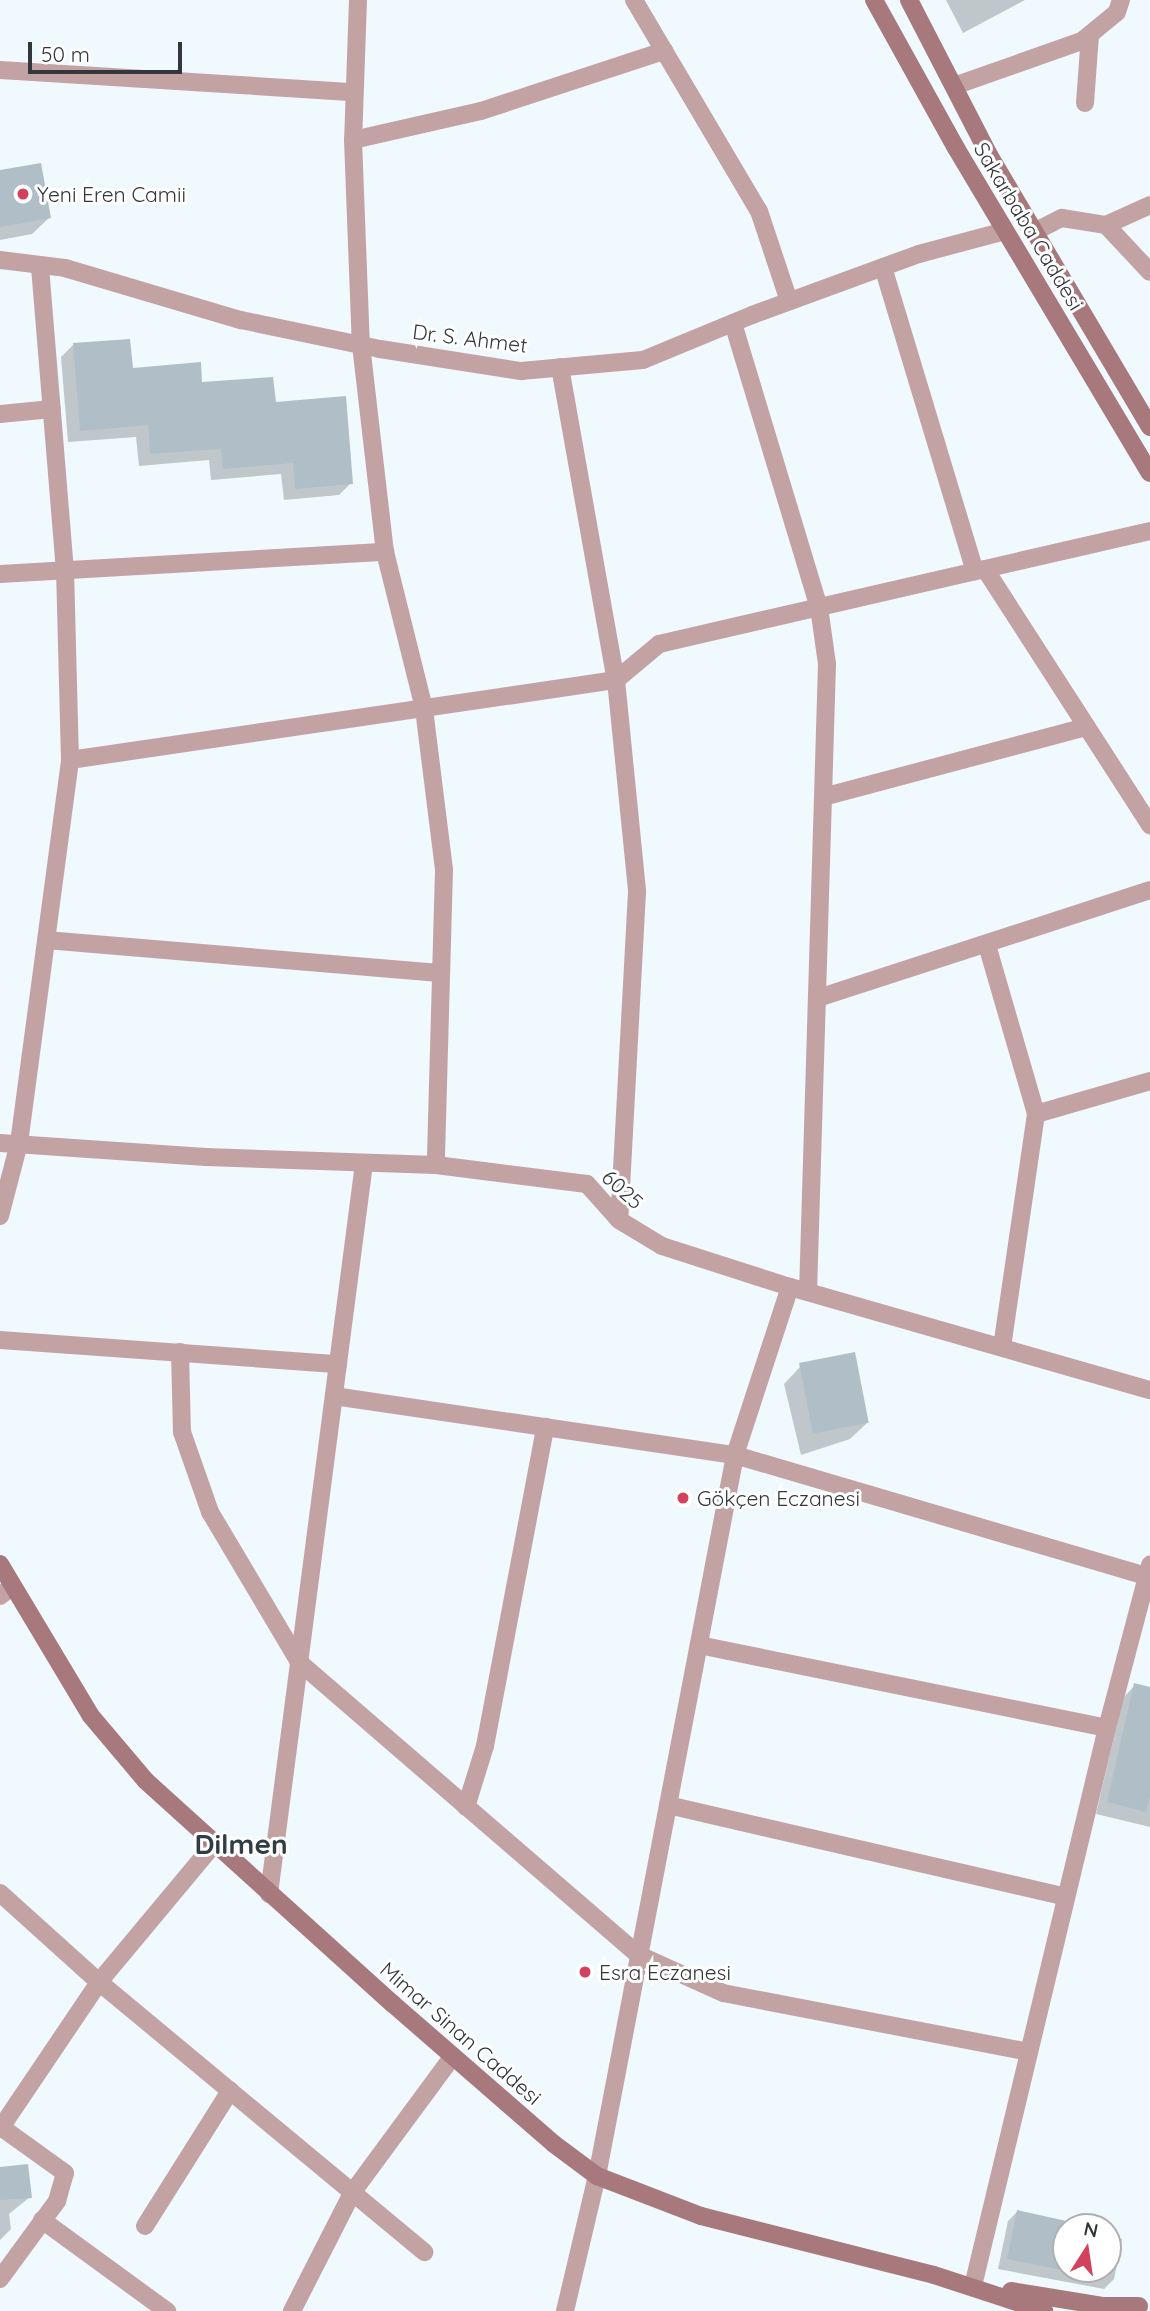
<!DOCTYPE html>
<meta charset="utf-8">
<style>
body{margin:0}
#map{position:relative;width:1150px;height:2311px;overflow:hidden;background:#f0f9fe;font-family:Quicksand,sans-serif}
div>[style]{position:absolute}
.shadow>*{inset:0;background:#0003}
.building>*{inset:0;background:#b0bec7;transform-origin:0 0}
.street>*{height:18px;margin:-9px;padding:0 9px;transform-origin:9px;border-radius:9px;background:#c3a2a4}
.secondary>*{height:18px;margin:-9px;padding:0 9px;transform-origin:9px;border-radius:9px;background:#a8797c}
.dots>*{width:19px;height:19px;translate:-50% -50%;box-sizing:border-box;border:4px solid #fff;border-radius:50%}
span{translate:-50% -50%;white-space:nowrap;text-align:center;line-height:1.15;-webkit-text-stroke:6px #fff;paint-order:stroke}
.poi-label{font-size:21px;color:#31373a}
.left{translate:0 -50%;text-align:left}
.street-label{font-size:21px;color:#31373a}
.district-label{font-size:28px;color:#313d44;font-weight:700}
.north{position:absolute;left:1052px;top:2213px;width:70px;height:70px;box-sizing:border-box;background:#fff;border:2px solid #adafb0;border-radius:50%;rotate:12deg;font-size:19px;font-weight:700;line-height:28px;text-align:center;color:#31373a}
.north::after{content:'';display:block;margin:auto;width:24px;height:32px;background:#d2425c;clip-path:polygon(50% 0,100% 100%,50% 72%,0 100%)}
.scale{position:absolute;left:28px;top:42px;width:154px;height:32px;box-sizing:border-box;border:4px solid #31373a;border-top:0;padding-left:9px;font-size:21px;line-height:24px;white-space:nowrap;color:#31373a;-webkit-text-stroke:5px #fff;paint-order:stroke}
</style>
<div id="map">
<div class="shadow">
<div style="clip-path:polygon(946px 0,1025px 0,963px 33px)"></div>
<div style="clip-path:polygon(0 172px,49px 218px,32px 234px,0 240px)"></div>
<div style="clip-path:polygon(73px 345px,131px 370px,274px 404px,351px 483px,339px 495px,284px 500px,281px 474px,211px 480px,209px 460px,139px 466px,136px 437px,68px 442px,61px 357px)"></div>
<div style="clip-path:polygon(800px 1367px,867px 1423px,850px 1439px,801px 1455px,784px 1384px)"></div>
<div style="clip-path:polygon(1135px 1685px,1150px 1689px,1150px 1827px,1096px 1814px,1123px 1698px)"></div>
<div style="clip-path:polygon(0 2168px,30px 2197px,9px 2214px,11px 2229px,0 2240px)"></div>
<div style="clip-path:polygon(1018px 2211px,1073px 2224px,1066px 2227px,1066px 2269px,1108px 2269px,1108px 2236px,1122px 2239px,1114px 2279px,1104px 2289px,998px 2269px,1008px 2221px)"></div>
</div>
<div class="building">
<div style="clip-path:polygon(41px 163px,51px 218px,0 227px,0 170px)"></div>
<div style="clip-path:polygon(130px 339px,133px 368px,201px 362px,202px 382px,273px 377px,276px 402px,346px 396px,353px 484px,295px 489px,293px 463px,223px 469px,221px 449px,150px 454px,148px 425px,80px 431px,73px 343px)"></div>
<div style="left:855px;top:1352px;width:72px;height:57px;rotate:79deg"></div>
<div style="clip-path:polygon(1134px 1683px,1150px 1687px,1150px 1797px,1146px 1812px,1107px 1802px)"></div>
<div style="clip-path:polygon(28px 2164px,32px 2198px,0 2200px,0 2167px)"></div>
<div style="clip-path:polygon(1017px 2210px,1066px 2221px,1066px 2271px,1007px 2259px)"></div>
</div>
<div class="street">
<div style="left:358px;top:0;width:140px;rotate:92deg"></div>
<div style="left:353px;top:140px;width:205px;rotate:87.8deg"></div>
<div style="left:361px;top:345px;width:208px;rotate:83.4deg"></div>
<div style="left:385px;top:552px;width:162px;rotate:76deg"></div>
<div style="left:424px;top:709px;width:162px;rotate:82.9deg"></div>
<div style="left:444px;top:870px;width:295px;rotate:91.6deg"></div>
<div style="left:634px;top:0;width:245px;rotate:59.4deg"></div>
<div style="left:759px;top:211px;width:95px;rotate:71.6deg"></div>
<div style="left:0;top:70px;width:354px;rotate:3.6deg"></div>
<div style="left:954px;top:86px;width:136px;rotate:-19.4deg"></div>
<div style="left:1082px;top:41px;width:45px;rotate:-39.6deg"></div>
<div style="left:1117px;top:12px;width:13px;rotate:-72deg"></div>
<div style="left:1085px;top:103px;width:68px;rotate:-85.8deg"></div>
<div style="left:353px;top:140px;width:131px;rotate:-12.8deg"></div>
<div style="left:481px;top:111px;width:193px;rotate:-18.2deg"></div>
<div style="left:1106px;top:225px;width:48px;rotate:-24.4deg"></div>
<div style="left:1036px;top:231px;width:29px;rotate:-27deg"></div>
<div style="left:1062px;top:218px;width:45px;rotate:9deg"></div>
<div style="left:1106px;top:225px;width:64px;rotate:46.9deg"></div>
<div style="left:0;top:260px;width:65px;rotate:7deg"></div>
<div style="left:65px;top:268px;width:184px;rotate:16.5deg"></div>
<div style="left:241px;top:320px;width:142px;rotate:11.8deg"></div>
<div style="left:380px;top:349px;width:143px;rotate:8.9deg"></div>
<div style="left:521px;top:371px;width:122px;rotate:-5.2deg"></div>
<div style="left:643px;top:360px;width:118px;rotate:-22.4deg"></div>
<div style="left:752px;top:315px;width:178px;rotate:-20.1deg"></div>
<div style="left:919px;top:254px;width:89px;rotate:-15deg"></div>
<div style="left:883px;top:267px;width:318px;rotate:73.2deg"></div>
<div style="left:733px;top:323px;width:297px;rotate:73.2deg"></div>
<div style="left:819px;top:607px;width:58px;rotate:82deg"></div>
<div style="left:827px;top:664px;width:628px;rotate:91.73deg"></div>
<div style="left:560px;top:367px;width:318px;rotate:79.9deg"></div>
<div style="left:616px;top:680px;width:213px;rotate:84.3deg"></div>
<div style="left:637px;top:892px;width:328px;rotate:93.1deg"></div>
<div style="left:0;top:414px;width:52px;rotate:-5.5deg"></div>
<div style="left:985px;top:569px;width:305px;rotate:57.2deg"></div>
<div style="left:0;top:574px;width:386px;rotate:-3.3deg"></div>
<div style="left:70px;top:760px;width:552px;rotate:-8.34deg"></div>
<div style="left:616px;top:680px;width:56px;rotate:-39.9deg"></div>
<div style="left:659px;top:644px;width:504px;rotate:-12.96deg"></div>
<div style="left:823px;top:797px;width:273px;rotate:-14.9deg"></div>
<div style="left:46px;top:940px;width:395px;rotate:4.8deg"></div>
<div style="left:987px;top:945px;width:176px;rotate:73.8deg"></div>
<div style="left:1036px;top:1114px;width:236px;rotate:98.3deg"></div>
<div style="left:818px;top:998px;width:349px;rotate:-18deg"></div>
<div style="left:1036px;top:1114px;width:119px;rotate:-16.1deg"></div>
<div style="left:0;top:1143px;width:206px;rotate:3.9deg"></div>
<div style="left:206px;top:1157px;width:230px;rotate:2deg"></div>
<div style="left:436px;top:1165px;width:152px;rotate:7.2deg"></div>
<div style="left:587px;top:1184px;width:48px;rotate:48.4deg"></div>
<div style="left:619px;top:1220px;width:50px;rotate:31.2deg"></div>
<div style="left:662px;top:1246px;width:134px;rotate:17.8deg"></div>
<div style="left:790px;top:1287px;width:374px;rotate:16deg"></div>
<div style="left:0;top:1216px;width:75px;rotate:-75.4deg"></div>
<div style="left:19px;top:1143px;width:386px;rotate:-82.4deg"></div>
<div style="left:70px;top:760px;width:189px;rotate:-91.5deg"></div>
<div style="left:65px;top:571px;width:307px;rotate:-94.7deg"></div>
<div style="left:0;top:1340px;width:339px;rotate:4.1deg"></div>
<div style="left:180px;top:1352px;width:80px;rotate:88.6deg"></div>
<div style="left:182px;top:1432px;width:85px;rotate:70.7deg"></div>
<div style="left:210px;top:1512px;width:174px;rotate:59.3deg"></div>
<div style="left:299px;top:1662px;width:449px;rotate:40.8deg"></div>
<div style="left:639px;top:1955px;width:92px;rotate:24.3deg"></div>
<div style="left:723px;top:1993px;width:311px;rotate:10.9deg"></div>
<div style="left:334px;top:1396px;width:405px;rotate:8.4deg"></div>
<div style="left:735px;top:1455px;width:433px;rotate:16.4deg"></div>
<div style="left:0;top:1596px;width:14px;rotate:-39deg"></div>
<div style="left:699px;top:1645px;width:416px;rotate:11.5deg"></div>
<div style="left:668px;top:1805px;width:408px;rotate:13deg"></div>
<div style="left:466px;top:1807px;width:64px;rotate:-72.7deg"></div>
<div style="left:485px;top:1746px;width:325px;rotate:-79.3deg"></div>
<div style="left:0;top:1893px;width:133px;rotate:42deg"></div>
<div style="left:99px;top:1982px;width:423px;rotate:39.7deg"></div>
<div style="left:269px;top:1894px;width:736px;rotate:-82.59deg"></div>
<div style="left:0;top:2129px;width:177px;rotate:-56deg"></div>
<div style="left:99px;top:1982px;width:180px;rotate:-50.2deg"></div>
<div style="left:42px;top:2220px;width:155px;rotate:36.1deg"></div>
<div style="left:145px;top:2226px;width:160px;rotate:-57.8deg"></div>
<div style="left:0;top:2279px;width:97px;rotate:-53.8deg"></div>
<div style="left:57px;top:2201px;width:29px;rotate:-74deg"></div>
<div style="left:65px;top:2173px;width:79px;rotate:-144.3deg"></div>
<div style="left:973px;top:2286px;width:574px;rotate:-76.5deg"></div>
<div style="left:1107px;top:1728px;width:169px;rotate:-75.2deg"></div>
<div style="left:292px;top:2311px;width:132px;rotate:-63deg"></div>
<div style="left:352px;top:2193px;width:170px;rotate:-53.6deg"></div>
<div style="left:565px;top:2311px;width:139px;rotate:-76.7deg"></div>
<div style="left:597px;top:2176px;width:734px;rotate:-79.16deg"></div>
<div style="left:735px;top:1455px;width:177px;rotate:-71.9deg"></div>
</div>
<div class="secondary">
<div style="left:874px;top:0;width:169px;rotate:61deg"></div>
<div style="left:956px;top:148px;width:378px;rotate:59.2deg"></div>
<div style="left:909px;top:0;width:174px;rotate:62.7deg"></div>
<div style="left:989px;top:155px;width:316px;rotate:59.4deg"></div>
<div style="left:0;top:1564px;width:177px;rotate:59.1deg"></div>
<div style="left:91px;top:1716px;width:85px;rotate:49.8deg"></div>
<div style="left:146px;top:1781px;width:333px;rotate:42.1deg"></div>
<div style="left:393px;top:2004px;width:213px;rotate:41deg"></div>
<div style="left:554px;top:2144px;width:54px;rotate:36.7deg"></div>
<div style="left:597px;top:2176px;width:111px;rotate:21deg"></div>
<div style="left:701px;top:2216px;width:240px;rotate:14.2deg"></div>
<div style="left:934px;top:2275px;width:116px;rotate:18.1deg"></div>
<div style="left:1011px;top:2291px;width:94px;rotate:9.2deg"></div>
<div style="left:1104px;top:2306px;width:35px"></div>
</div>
<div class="dots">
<div style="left:23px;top:194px;background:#d2425c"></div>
<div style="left:683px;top:1498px;background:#d2425c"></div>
<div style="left:585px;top:1972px;background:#d2425c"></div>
</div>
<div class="poi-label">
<span class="left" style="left:37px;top:194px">Yeni Eren Camii</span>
<span class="left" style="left:697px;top:1498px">Gökçen Eczanesi</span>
<span class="left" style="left:599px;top:1972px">Esra Eczanesi</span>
</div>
<div class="street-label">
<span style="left:1029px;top:226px;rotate:59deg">Sakarbaba Caddesi</span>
<span style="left:470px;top:338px;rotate:7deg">Dr. S. Ahmet</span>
<span style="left:623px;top:1189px;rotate:42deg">6025</span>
<span style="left:461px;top:2033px;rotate:41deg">Mimar Sinan Caddesi</span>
</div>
<div class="district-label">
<span style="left:241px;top:1844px">Dilmen</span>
</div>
<div class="north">N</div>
<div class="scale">50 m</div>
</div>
